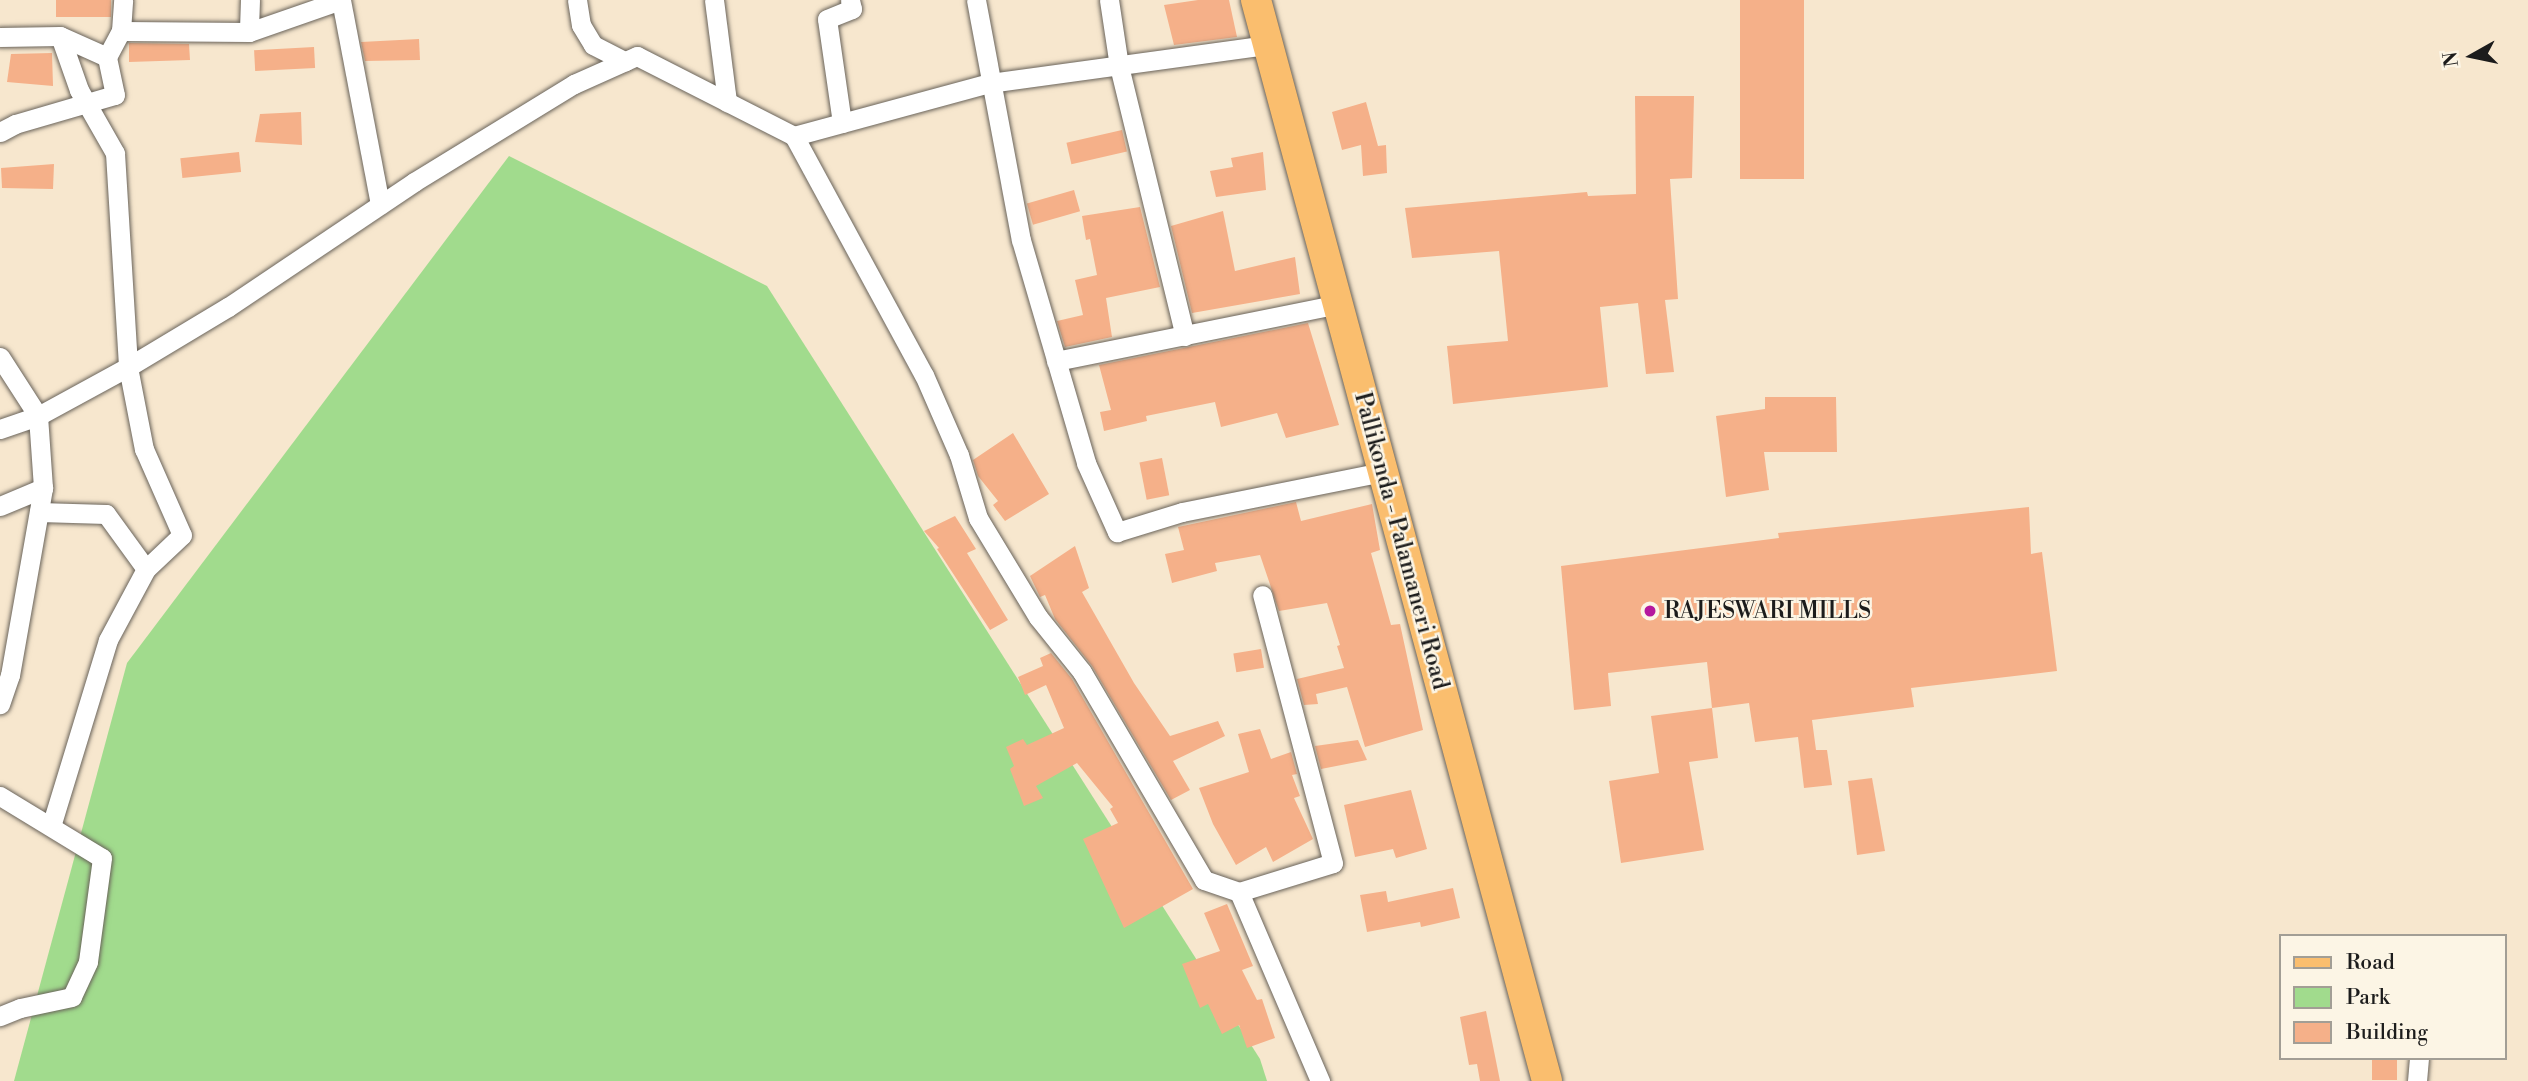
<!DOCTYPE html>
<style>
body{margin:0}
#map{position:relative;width:2528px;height:1081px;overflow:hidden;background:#f7e7ce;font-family:"Libre Bodoni",serif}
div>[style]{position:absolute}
.green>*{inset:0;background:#a1db8d}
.building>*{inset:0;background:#f5b089;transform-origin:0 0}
.roads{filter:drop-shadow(0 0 2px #69635a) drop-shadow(0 0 2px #69635a)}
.street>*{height:19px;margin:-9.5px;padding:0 9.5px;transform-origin:9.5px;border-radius:9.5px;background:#fff}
.primary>*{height:30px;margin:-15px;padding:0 15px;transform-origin:15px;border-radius:15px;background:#fabe6e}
.dots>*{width:19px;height:19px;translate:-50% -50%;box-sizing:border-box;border:4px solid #fcf5e5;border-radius:50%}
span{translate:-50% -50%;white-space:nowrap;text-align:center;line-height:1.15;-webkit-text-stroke:5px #fcf5e5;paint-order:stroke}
.street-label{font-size:23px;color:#1c1c1c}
.poi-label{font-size:23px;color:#1c1c1c}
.left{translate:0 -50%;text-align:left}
.legend{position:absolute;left:2279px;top:934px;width:228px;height:126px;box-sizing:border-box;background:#fcf5e5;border:2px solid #a29e95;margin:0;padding:9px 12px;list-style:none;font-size:21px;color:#1c1c1c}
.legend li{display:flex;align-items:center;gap:14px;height:35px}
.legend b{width:35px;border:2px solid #a29e95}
.north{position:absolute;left:2437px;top:21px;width:70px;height:70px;-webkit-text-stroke:5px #fcf5e5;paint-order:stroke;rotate:261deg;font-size:19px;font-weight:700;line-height:28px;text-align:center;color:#1c1c1c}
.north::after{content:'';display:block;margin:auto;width:24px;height:32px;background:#1c1c1c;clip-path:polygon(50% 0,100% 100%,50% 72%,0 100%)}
</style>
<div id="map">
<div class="green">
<div style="clip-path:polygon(509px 156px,767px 286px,1260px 1059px,1267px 1081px,14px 1081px,127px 663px)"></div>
</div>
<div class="building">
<div style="left:56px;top:0;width:55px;height:17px"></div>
<div style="clip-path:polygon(1198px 0,1229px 0,1237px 37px,1174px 45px,1164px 5px)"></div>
<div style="left:1740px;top:0;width:64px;height:179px"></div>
<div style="clip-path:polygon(419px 39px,420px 60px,365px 61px,361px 42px)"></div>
<div style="clip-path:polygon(129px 43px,189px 44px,190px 60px,129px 62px)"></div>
<div style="left:314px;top:47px;width:21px;height:60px;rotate:87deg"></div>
<div style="clip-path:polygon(52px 53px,53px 86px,7px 82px,11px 54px)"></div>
<div style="clip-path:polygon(1635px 96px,1694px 96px,1692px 178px,1670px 179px,1678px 299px,1665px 300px,1674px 372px,1646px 374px,1638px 303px,1600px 307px,1608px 387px,1453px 404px,1447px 346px,1508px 341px,1499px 251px,1412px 258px,1405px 208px,1587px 192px,1588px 196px,1636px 194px)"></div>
<div style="clip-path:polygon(1366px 102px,1378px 146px,1386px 145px,1387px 173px,1363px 176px,1361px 145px,1342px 150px,1332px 112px)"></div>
<div style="clip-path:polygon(301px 112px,302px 145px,255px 142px,260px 114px)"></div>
<div style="left:1122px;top:130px;width:22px;height:57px;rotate:77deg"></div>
<div style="left:239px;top:152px;width:20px;height:59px;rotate:84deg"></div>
<div style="clip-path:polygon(1263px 152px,1266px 190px,1216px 197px,1210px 171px,1233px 167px,1231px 158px)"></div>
<div style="clip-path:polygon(54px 164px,53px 189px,2px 188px,1px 168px)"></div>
<div style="left:1074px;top:190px;width:22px;height:49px;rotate:74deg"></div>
<div style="clip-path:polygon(1140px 207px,1160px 287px,1106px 298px,1112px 337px,1065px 347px,1057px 321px,1083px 315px,1075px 280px,1097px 275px,1090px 239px,1086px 240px,1082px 216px)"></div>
<div style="clip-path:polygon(1223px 211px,1235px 271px,1295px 257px,1300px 294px,1192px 313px,1171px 226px)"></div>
<div style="clip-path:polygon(1308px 323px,1339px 425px,1286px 438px,1277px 413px,1221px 427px,1215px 402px,1146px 416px,1147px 421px,1104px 431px,1100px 412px,1111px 410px,1099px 365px)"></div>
<div style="clip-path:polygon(1765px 397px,1836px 397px,1837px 452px,1764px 452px,1769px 490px,1726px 497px,1716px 416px,1765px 409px)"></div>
<div style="clip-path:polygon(1013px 433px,1049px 494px,1005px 521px,993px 505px,998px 501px,978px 476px,973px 460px)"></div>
<div style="left:1162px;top:458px;width:38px;height:23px;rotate:79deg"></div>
<div style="clip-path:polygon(1296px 502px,1301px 521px,1372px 504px,1380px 550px,1371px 553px,1391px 625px,1400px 624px,1423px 730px,1365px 747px,1347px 687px,1316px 694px,1318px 704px,1304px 705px,1297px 679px,1344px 668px,1337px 646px,1340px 645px,1327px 603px,1279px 611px,1260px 555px,1215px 563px,1217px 571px,1172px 583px,1165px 554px,1184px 550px,1178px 527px)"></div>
<div style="clip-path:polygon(2029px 507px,2031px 554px,2042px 552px,2057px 671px,1911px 688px,1914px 707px,1812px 720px,1816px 750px,1827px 750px,1832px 785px,1804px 788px,1798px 737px,1755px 742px,1749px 703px,1712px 708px,1707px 662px,1608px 673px,1611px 706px,1574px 710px,1561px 566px,1779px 538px,1778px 533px)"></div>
<div style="clip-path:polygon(955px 516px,976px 549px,967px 553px,1008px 620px,990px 630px,937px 549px,939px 548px,924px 531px)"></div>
<div style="clip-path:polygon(1075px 546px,1089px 588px,1082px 592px,1134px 683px,1170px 736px,1218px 721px,1225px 736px,1173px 761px,1190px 790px,1171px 800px,1092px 666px,1055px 619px,1045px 595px,1040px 597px,1030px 576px)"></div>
<div style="left:1261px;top:649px;width:19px;height:28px;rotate:81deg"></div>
<div style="clip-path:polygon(1051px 653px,1072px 679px,1193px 889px,1124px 928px,1083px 839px,1118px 823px,1110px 809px,1113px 807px,1077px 763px,1036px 786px,1043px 798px,1024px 806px,1010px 769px,1014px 766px,1006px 747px,1023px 739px,1027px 745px,1064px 728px,1046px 685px,1025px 695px,1018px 677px,1043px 666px,1040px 658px)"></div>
<div style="clip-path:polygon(1712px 708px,1718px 758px,1689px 762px,1704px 850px,1621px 863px,1609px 781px,1659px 773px,1651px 716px)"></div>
<div style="clip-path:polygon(1260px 729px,1271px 759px,1291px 752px,1297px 774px,1292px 775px,1300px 796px,1294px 798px,1313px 839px,1273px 862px,1266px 847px,1236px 865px,1213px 824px,1199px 788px,1249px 772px,1238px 734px)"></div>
<div style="clip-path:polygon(1358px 740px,1367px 760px,1321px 769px,1315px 746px)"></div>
<div style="clip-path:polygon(1872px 778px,1885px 851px,1857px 855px,1848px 781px)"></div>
<div style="clip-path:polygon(1411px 790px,1427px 849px,1396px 858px,1393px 849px,1355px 857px,1344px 805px)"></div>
<div style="clip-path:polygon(1453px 888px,1460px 918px,1421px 927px,1420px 922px,1367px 932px,1360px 895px,1386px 891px,1388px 902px)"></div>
<div style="clip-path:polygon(1227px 904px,1253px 966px,1242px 970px,1257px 1000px,1262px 999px,1275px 1038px,1247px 1048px,1239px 1025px,1222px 1034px,1208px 1004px,1200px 1008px,1182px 964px,1220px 951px,1204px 913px)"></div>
<div style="clip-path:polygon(1486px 1011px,1500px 1081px,1480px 1081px,1477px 1064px,1469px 1065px,1460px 1017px)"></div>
<div style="left:2372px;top:1058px;width:25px;height:22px"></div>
</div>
<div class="roads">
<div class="street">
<div style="left:250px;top:0;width:32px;rotate:92deg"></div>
<div style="left:249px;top:32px;width:97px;rotate:-19.2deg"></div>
<div style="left:341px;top:0;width:208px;rotate:79.2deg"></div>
<div style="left:577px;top:0;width:25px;rotate:81deg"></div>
<div style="left:581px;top:25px;width:23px;rotate:59deg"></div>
<div style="left:593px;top:45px;width:36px;rotate:27deg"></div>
<div style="left:714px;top:0;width:103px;rotate:82.7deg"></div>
<div style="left:976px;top:0;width:244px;rotate:79.4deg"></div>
<div style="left:1021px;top:240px;width:232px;rotate:73.7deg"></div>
<div style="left:1086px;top:463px;width:76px;rotate:65.8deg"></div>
<div style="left:1117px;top:532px;width:68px;rotate:-17.1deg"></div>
<div style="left:1182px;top:512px;width:205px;rotate:-11.3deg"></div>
<div style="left:1109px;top:0;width:67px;rotate:81.4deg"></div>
<div style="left:1119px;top:66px;width:278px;rotate:76.3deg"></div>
<div style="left:121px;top:31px;width:128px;rotate:0.4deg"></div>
<div style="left:0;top:37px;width:60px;rotate:-1deg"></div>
<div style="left:60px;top:36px;width:57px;rotate:70.6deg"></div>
<div style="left:79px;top:90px;width:73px;rotate:60.3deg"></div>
<div style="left:115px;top:153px;width:214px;rotate:86.5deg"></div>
<div style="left:128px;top:367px;width:84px;rotate:79deg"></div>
<div style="left:144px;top:449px;width:94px;rotate:66.2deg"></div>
<div style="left:182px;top:535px;width:50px;rotate:136.6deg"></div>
<div style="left:107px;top:57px;width:30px;rotate:-62deg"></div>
<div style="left:121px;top:31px;width:31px;rotate:-86deg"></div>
<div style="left:842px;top:123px;width:105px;rotate:-98.2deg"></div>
<div style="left:827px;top:19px;width:27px;rotate:-22deg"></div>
<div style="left:852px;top:9px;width:9px;rotate:-103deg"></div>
<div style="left:0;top:132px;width:17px;rotate:-28deg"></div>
<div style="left:15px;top:124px;width:104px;rotate:-16.2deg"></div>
<div style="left:115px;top:95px;width:39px;rotate:-102deg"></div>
<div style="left:107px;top:57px;width:51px;rotate:-155.9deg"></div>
<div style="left:794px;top:136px;width:202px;rotate:-15.2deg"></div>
<div style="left:989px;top:83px;width:281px;rotate:-7.8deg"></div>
<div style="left:0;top:357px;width:70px;rotate:57.2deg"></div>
<div style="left:38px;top:416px;width:72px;rotate:86deg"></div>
<div style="left:43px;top:488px;width:190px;rotate:100deg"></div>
<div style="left:10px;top:675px;width:31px;rotate:109deg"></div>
<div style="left:1056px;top:361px;width:288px;rotate:-11.4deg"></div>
<div style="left:0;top:429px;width:40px;rotate:-18.9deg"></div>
<div style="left:38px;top:416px;width:102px;rotate:-28.6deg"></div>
<div style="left:128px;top:367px;width:117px;rotate:-31deg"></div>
<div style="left:228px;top:307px;width:224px;rotate:-33.9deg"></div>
<div style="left:414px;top:182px;width:188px;rotate:-31.5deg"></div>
<div style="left:574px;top:84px;width:69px;rotate:-24deg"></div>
<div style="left:637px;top:56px;width:176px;rotate:27deg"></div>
<div style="left:794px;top:136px;width:272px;rotate:61.5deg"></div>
<div style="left:924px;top:375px;width:87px;rotate:66.4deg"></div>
<div style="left:959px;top:455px;width:66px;rotate:73.2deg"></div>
<div style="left:978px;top:518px;width:116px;rotate:58.8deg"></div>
<div style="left:1038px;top:617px;width:70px;rotate:51.3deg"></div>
<div style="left:1082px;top:672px;width:241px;rotate:59.6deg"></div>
<div style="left:1204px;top:880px;width:37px;rotate:19deg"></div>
<div style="left:1239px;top:892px;width:206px;rotate:66.8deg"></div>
<div style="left:0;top:506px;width:47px;rotate:-22.7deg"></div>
<div style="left:39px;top:512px;width:67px;rotate:1.7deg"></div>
<div style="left:106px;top:514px;width:68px;rotate:54deg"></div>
<div style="left:146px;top:569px;width:81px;rotate:118.2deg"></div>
<div style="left:108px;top:640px;width:195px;rotate:107deg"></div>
<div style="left:0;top:796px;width:119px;rotate:31.3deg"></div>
<div style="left:102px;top:858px;width:105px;rotate:97.7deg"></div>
<div style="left:88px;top:962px;width:38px;rotate:115deg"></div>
<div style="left:72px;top:997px;width:53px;rotate:168.1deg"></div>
<div style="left:20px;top:1008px;width:22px;rotate:158deg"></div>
<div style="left:1239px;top:892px;width:98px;rotate:-17.1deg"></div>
<div style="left:1333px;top:863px;width:277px;rotate:-104.8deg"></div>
<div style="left:2417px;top:1081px;width:23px;rotate:-85deg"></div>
</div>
<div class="primary">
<div style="left:1256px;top:0;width:1119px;rotate:74.93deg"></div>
</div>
</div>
<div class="dots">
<div style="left:1650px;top:611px;background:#b5179e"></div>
</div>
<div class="street-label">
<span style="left:1401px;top:541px;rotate:75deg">Pallikonda - Palamaneri Road</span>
</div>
<div class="poi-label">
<span class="left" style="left:1664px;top:611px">RAJESWARI MILLS</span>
</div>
<ul class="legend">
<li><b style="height:9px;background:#fabe6e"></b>Road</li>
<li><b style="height:19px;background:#a1db8d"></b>Park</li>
<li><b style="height:19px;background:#f5b089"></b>Building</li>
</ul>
<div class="north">N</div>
</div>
